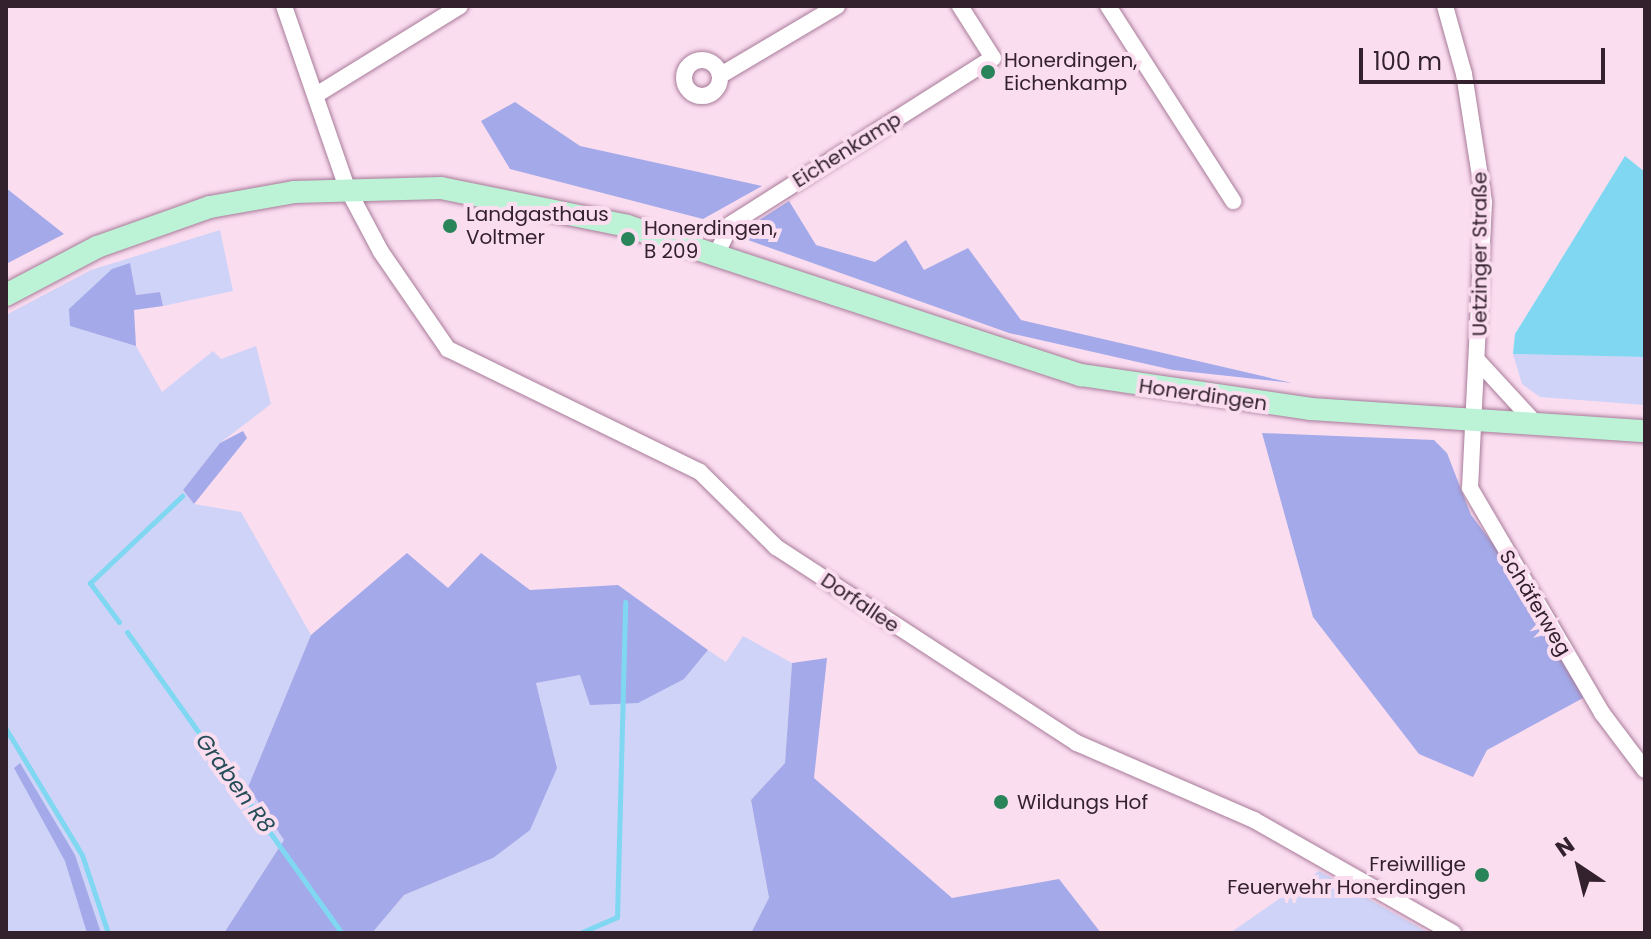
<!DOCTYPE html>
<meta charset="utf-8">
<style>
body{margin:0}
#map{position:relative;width:1651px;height:939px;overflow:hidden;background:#fbddf0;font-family:Poppins,sans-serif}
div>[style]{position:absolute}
.green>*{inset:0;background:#ced3f7}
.forest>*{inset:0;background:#a3a9e9}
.water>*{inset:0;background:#80d7f1}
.stream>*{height:5px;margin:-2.5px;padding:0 2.5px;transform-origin:2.5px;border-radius:2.5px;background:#80d7f1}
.roads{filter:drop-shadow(0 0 2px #a87b99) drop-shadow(0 0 2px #a87b99)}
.minor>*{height:16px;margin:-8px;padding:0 8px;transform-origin:8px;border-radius:8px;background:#fff}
.minor>.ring{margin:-8px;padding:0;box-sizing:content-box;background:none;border:16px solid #fff;border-radius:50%}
.major>*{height:22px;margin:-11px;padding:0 11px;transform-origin:11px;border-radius:11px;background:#bcf3d6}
.dots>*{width:22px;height:22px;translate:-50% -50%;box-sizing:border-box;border:4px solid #fbddf0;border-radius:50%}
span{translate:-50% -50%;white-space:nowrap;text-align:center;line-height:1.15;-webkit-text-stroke:8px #fbddf0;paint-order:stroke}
.poi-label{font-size:20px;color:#33212d}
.left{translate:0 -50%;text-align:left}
.right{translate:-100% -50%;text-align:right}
.street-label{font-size:20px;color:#33212d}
.water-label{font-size:22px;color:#244c57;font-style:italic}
.frame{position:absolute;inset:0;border:8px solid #33212d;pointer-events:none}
.north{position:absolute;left:1539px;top:827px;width:80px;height:80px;-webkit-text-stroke:6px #fbddf0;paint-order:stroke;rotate:325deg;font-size:22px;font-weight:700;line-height:32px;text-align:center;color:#33212d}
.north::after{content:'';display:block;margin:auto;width:28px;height:36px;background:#33212d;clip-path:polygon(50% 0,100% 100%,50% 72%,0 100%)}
.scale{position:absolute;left:1359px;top:48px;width:246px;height:36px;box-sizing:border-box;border:4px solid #33212d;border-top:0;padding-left:10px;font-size:24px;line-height:28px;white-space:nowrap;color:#33212d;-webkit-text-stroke:6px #fbddf0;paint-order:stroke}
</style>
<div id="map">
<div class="green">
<div style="clip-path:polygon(220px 230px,233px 291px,163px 306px,160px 292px,136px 295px,130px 264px,70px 326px,136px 346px,162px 392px,213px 351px,221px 359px,256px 346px,271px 404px,220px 443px,183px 490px,194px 504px,241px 512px,311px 635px,248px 787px,284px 840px,224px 933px,6px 933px,6px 315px,91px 270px)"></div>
<div style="clip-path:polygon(1513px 354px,1645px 357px,1645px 405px,1540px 397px,1522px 384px)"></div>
<div style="clip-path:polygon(743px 636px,792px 663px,785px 763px,751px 800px,769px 899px,751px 933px,372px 933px,404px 895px,493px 858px,557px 768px,536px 683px,580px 675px,684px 679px,708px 650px,726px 662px)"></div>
<div style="clip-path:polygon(1319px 871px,1429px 933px,1230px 933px)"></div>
</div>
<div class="forest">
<div style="clip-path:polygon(515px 102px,580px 146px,762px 186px,703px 219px,510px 169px,481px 121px)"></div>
<div style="clip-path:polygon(6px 188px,64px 234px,6px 264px)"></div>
<div style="clip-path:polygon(789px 201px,816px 245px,875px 262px,906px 240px,924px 270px,968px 248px,1021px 320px,1292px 383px,1173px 370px,1009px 333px,748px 240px,753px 224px)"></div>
<div style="clip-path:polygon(130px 263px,136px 295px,160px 292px,163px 306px,134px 310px,136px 346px,70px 326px,69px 309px,112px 269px)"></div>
<div style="clip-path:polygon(243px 431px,247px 438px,194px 504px,183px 490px,220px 443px)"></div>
<div style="clip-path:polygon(1262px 433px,1434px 440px,1447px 453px,1471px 515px,1545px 612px,1534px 613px,1585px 697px,1487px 750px,1473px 777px,1419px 754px,1313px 617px)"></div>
<div style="clip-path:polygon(407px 553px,448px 588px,481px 553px,530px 590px,618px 585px,708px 650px,684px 679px,638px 703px,590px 705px,580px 675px,536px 683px,557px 768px,530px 830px,493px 858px,404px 895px,372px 933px,224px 933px,284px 840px,248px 787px,311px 635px)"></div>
<div style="clip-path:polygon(827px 658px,814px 778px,952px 898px,1059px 879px,1101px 933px,751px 933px,769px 898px,751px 800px,785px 763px,792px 663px)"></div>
<div style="clip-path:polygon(20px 763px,75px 855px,101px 933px,87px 933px,65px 861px,14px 768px)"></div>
</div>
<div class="water">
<div style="clip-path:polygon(1625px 156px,1645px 172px,1645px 357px,1513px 354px,1515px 334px)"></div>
</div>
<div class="stream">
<div style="left:119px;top:622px;width:49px;rotate:-126.6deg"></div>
<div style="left:90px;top:583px;width:127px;rotate:-43.4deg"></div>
<div style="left:127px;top:632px;width:370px;rotate:54.5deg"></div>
<div style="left:6px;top:729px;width:147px;rotate:58.9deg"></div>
<div style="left:82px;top:855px;width:82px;rotate:71.6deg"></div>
<div style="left:580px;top:933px;width:40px;rotate:-23.4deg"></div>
<div style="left:617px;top:917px;width:315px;rotate:-88.5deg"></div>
</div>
<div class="roads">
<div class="minor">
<div style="left:284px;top:6px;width:193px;rotate:70.9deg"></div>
<div style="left:347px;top:188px;width:72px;rotate:62deg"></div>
<div style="left:381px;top:252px;width:118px;rotate:55.4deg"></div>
<div style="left:448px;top:349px;width:280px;rotate:26deg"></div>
<div style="left:700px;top:472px;width:107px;rotate:44.6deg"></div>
<div style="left:776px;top:547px;width:359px;rotate:33.1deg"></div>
<div style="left:1077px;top:743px;width:193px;rotate:23.5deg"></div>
<div style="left:1254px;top:820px;width:229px;rotate:29.6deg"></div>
<div style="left:1108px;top:6px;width:232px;rotate:57.3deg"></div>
<div style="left:1445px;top:6px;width:71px;rotate:74.4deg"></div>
<div style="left:1464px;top:74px;width:130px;rotate:81.1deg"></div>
<div style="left:1484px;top:202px;width:286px;rotate:92.8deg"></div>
<div style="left:1470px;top:488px;width:261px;rotate:59.6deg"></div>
<div style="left:1602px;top:713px;width:71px;rotate:53deg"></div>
<div class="ring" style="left:684px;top:60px;width:20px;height:20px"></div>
<div style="left:721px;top:75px;width:135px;rotate:-30.7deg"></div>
<div style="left:316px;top:95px;width:169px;rotate:-31.7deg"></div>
<div style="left:716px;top:255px;width:34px;rotate:-64deg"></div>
<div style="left:731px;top:224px;width:310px;rotate:-32.4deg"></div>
<div style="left:993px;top:58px;width:62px;rotate:-122.4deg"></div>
<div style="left:1479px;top:362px;width:84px;rotate:47.4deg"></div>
</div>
<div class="major">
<div style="left:6px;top:295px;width:103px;rotate:-27.8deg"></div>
<div style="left:97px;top:247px;width:120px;rotate:-19.5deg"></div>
<div style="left:210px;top:207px;width:85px;rotate:-10.1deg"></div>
<div style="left:294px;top:192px;width:147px;rotate:-1.6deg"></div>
<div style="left:441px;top:188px;width:190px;rotate:11.5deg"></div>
<div style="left:627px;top:226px;width:478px;rotate:18.2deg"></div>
<div style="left:1081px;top:375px;width:232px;rotate:8.4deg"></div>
<div style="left:1311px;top:409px;width:335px;rotate:3.8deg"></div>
</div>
</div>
<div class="dots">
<div style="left:988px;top:72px;background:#29845a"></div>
<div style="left:450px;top:226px;background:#29845a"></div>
<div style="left:628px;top:239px;background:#29845a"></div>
<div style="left:1001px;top:802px;background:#29845a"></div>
<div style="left:1482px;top:875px;background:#29845a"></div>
</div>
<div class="poi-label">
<span class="left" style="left:1004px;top:72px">Honerdingen,<br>Eichenkamp</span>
<span class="left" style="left:466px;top:226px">Landgasthaus<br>Voltmer</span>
<span class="left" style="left:644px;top:240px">Honerdingen,<br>B 209</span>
<span class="left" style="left:1017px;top:802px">Wildungs Hof</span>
<span class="right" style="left:1466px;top:876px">Freiwillige<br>Feuerwehr Honerdingen</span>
</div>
<div class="street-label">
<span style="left:847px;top:150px;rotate:-32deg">Eichenkamp</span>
<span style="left:1480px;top:254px;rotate:-90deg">Uetzinger Straße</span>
<span style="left:1203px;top:395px;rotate:8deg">Honerdingen</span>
<span style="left:860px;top:603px;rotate:34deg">Dorfallee</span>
<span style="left:1535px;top:603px;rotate:59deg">Schäferweg</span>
</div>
<div class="water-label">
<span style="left:235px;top:783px;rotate:54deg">Graben R8</span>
</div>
<div class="frame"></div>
<div class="north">N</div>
<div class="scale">100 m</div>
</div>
